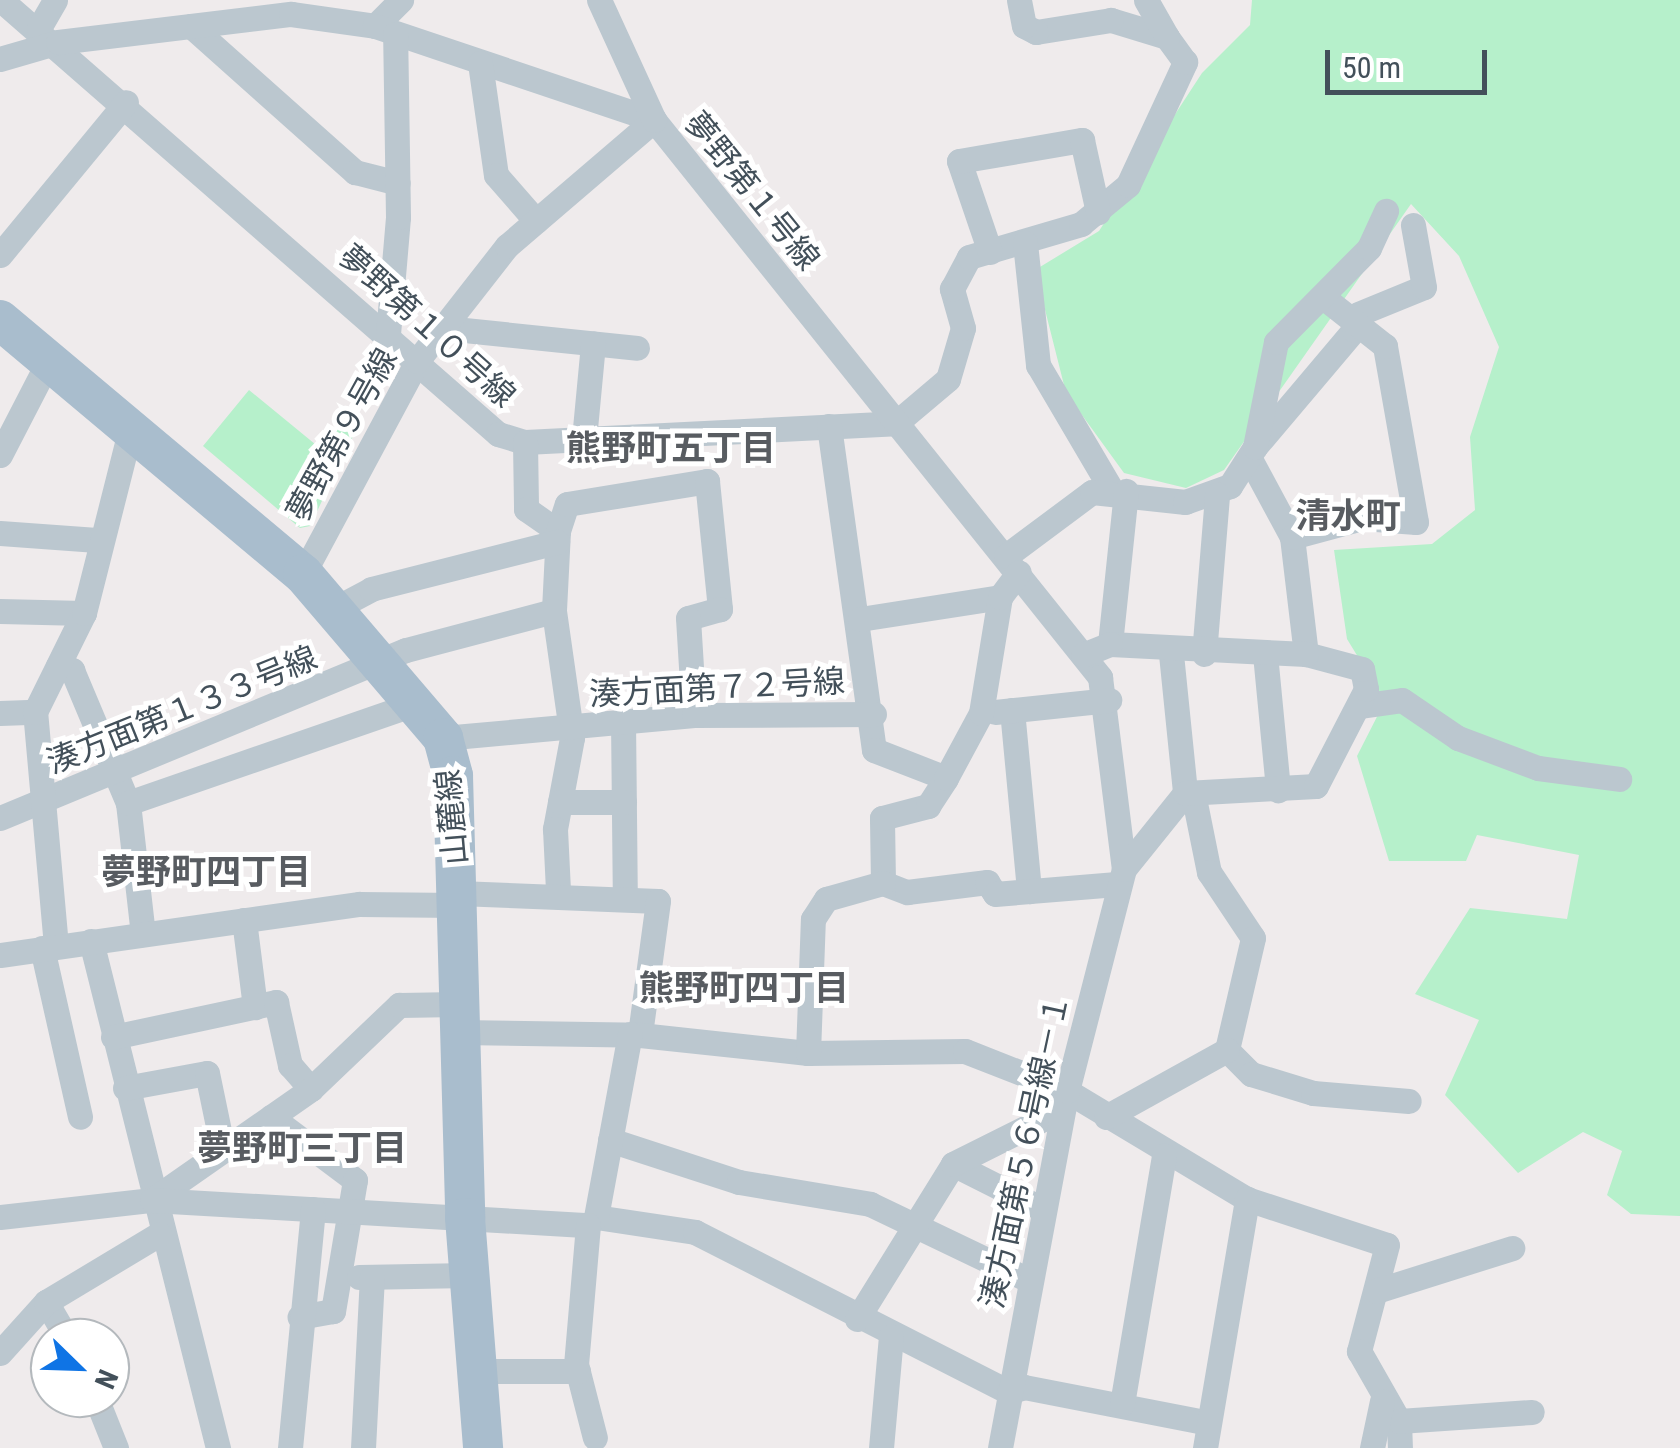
<!DOCTYPE html>
<meta charset="utf-8">
<style>
body{margin:0}
#map{position:relative;width:1680px;height:1448px;overflow:hidden;background:#efebec;font-family:"Roboto Condensed","Noto Sans JP",sans-serif}
div>[style]{position:absolute}
.green>*{inset:0;background:#b6f0cb}
.street>*{height:25px;margin:-12.5px;padding:0 12.5px;transform-origin:12.5px;border-radius:12.5px;background:#bbc7cf}
.primary>*{height:40px;margin:-20px;padding:0 20px;transform-origin:20px;border-radius:20px;background:#a9bdcd}
span{translate:-50% -50%;white-space:nowrap;text-align:center;line-height:1.15;-webkit-text-stroke:10px #fff;paint-order:stroke}
.street-label{font-size:32px;color:#43505a}
.neighbourhood-label{font-size:35px;color:#585c61;font-weight:700}
.north{position:absolute;left:30px;top:1318px;width:100px;height:100px;box-sizing:border-box;background:#fff;border:2px solid #b4b9bd;border-radius:50%;rotate:113deg;font-size:28px;font-weight:700;line-height:40px;text-align:center;color:#43505a}
.north::after{content:'';display:block;margin:auto;width:35px;height:45px;background:#0f74e5;clip-path:polygon(50% 0,100% 100%,50% 72%,0 100%)}
.scale{position:absolute;left:1325px;top:50px;width:162px;height:45px;box-sizing:border-box;border:5px solid #43505a;border-top:0;padding-left:12px;font-size:30px;line-height:35px;white-space:nowrap;color:#43505a;-webkit-text-stroke:8px #fff;paint-order:stroke}
</style>
<div id="map">
<div class="green">
<div style="clip-path:polygon(1252px 0,1680px 0,1680px 1216px,1631px 1214px,1607px 1195px,1622px 1151px,1583px 1132px,1518px 1173px,1445px 1095px,1479px 1020px,1415px 994px,1470px 908px,1567px 919px,1579px 855px,1477px 835px,1466px 861px,1389px 861px,1357px 756px,1385px 701px,1347px 639px,1334px 550px,1432px 544px,1475px 510px,1470px 437px,1499px 347px,1459px 256px,1411px 204px,1224px 470px,1186px 488px,1124px 473px,1066px 393px,1035px 270px,1099px 231px,1202px 73px,1250px 25px)"></div>
<div style="clip-path:polygon(249px 390px,321px 449px,339px 425px,354px 434px,310px 526px,300px 528px,203px 446px)"></div>
</div>
<div class="street">
<div style="left:1px;top:0;width:660px;rotate:41.13deg"></div>
<div style="left:498px;top:434px;width:28px;rotate:17deg"></div>
<div style="left:525px;top:442px;width:371px;rotate:-2.9deg"></div>
<div style="left:896px;top:423px;width:68px;rotate:-40.2deg"></div>
<div style="left:948px;top:379px;width:53px;rotate:-73.6deg"></div>
<div style="left:963px;top:328px;width:41px;rotate:-105.8deg"></div>
<div style="left:952px;top:289px;width:36px;rotate:-62deg"></div>
<div style="left:969px;top:257px;width:117px;rotate:-16.4deg"></div>
<div style="left:1081px;top:224px;width:61px;rotate:-39.7deg"></div>
<div style="left:1128px;top:185px;width:136px;rotate:-65.1deg"></div>
<div style="left:1185px;top:62px;width:31px;rotate:-126deg"></div>
<div style="left:1167px;top:37px;width:59px;rotate:-163.1deg"></div>
<div style="left:1111px;top:20px;width:76px;rotate:170.9deg"></div>
<div style="left:1036px;top:32px;width:13px;rotate:-153deg"></div>
<div style="left:1024px;top:26px;width:26px;rotate:-101deg"></div>
<div style="left:1146px;top:0;width:43px;rotate:60.4deg"></div>
<div style="left:191px;top:26px;width:220px;rotate:41.7deg"></div>
<div style="left:355px;top:172px;width:44px;rotate:14.3deg"></div>
<div style="left:375px;top:26px;width:37px;rotate:-45deg"></div>
<div style="left:39px;top:28px;width:32px;rotate:-60deg"></div>
<div style="left:0;top:59px;width:60px;rotate:-16.3deg"></div>
<div style="left:58px;top:42px;width:235px;rotate:-6.9deg"></div>
<div style="left:291px;top:14px;width:85px;rotate:8.1deg"></div>
<div style="left:375px;top:26px;width:294px;rotate:18.6deg"></div>
<div style="left:654px;top:120px;width:714px;rotate:51.32deg"></div>
<div style="left:1100px;top:677px;width:193px;rotate:82.9deg"></div>
<div style="left:480px;top:63px;width:113px;rotate:81.9deg"></div>
<div style="left:496px;top:175px;width:61px;rotate:49deg"></div>
<div style="left:1025px;top:243px;width:123px;rotate:83.9deg"></div>
<div style="left:1038px;top:365px;width:144px;rotate:59.5deg"></div>
<div style="left:990px;top:252px;width:96px;rotate:-108.8deg"></div>
<div style="left:959px;top:161px;width:125px;rotate:-9.7deg"></div>
<div style="left:1082px;top:140px;width:74px;rotate:77.5deg"></div>
<div style="left:0;top:255px;width:198px;rotate:-50.5deg"></div>
<div style="left:445px;top:328px;width:193px;rotate:5.9deg"></div>
<div style="left:388px;top:334px;width:117px;rotate:-85.1deg"></div>
<div style="left:398px;top:217px;width:183px;rotate:-90.9deg"></div>
<div style="left:829px;top:426px;width:327px;rotate:82.1deg"></div>
<div style="left:874px;top:750px;width:77px;rotate:21.3deg"></div>
<div style="left:584px;top:439px;width:96px;rotate:-84.6deg"></div>
<div style="left:525px;top:442px;width:67px;rotate:89.1deg"></div>
<div style="left:526px;top:509px;width:39px;rotate:35deg"></div>
<div style="left:558px;top:531px;width:80px;rotate:92.9deg"></div>
<div style="left:554px;top:611px;width:128px;rotate:81.9deg"></div>
<div style="left:572px;top:738px;width:93px;rotate:100.6deg"></div>
<div style="left:555px;top:829px;width:62px;rotate:87.2deg"></div>
<div style="left:1255px;top:447px;width:153px;rotate:-49.8deg"></div>
<div style="left:1354px;top:330px;width:16px;rotate:-76deg"></div>
<div style="left:1358px;top:314px;width:71px;rotate:-22.2deg"></div>
<div style="left:1424px;top:287px;width:63px;rotate:-100.1deg"></div>
<div style="left:0;top:455px;width:107px;rotate:-62.7deg"></div>
<div style="left:1250px;top:459px;width:89px;rotate:61.7deg"></div>
<div style="left:1292px;top:537px;width:118px;rotate:83.2deg"></div>
<div style="left:558px;top:531px;width:28px;rotate:-72deg"></div>
<div style="left:567px;top:504px;width:142px;rotate:-9.3deg"></div>
<div style="left:707px;top:481px;width:129px;rotate:84.2deg"></div>
<div style="left:720px;top:609px;width:33px;rotate:164deg"></div>
<div style="left:688px;top:618px;width:97px;rotate:86.5deg"></div>
<div style="left:0;top:533px;width:97px;rotate:4.1deg"></div>
<div style="left:1292px;top:537px;width:73px;rotate:-15.2deg"></div>
<div style="left:1362px;top:518px;width:54px;rotate:4.2deg"></div>
<div style="left:1416px;top:522px;width:179px;rotate:-100deg"></div>
<div style="left:1385px;top:346px;width:79px;rotate:-141.7deg"></div>
<div style="left:1006px;top:556px;width:107px;rotate:-36.7deg"></div>
<div style="left:1092px;top:492px;width:94px;rotate:6.1deg"></div>
<div style="left:1185px;top:502px;width:48px;rotate:-19.6deg"></div>
<div style="left:1230px;top:486px;width:46px;rotate:-57.3deg"></div>
<div style="left:1255px;top:447px;width:107px;rotate:-78.7deg"></div>
<div style="left:1276px;top:342px;width:132px;rotate:-45.3deg"></div>
<div style="left:1369px;top:248px;width:41px;rotate:-65.3deg"></div>
<div style="left:303px;top:574px;width:242px;rotate:-61.8deg"></div>
<div style="left:417px;top:361px;width:146px;rotate:-52deg"></div>
<div style="left:507px;top:246px;width:194px;rotate:-40.6deg"></div>
<div style="left:654px;top:120px;width:132px;rotate:-114.6deg"></div>
<div style="left:336px;top:608px;width:40px;rotate:-28deg"></div>
<div style="left:371px;top:589px;width:192px;rotate:-14.2deg"></div>
<div style="left:0;top:611px;width:84px;rotate:1.4deg"></div>
<div style="left:860px;top:619px;width:142px;rotate:-8.9deg"></div>
<div style="left:1110px;top:644px;width:154px;rotate:-84deg"></div>
<div style="left:1171px;top:654px;width:140px;rotate:84.2deg"></div>
<div style="left:1204px;top:654px;width:160px;rotate:-85.3deg"></div>
<div style="left:1265px;top:654px;width:137px;rotate:84.5deg"></div>
<div style="left:58px;top:666px;width:15px;rotate:16deg"></div>
<div style="left:72px;top:670px;width:144px;rotate:67.2deg"></div>
<div style="left:128px;top:803px;width:132px;rotate:83.5deg"></div>
<div style="left:1359px;top:706px;width:43px;rotate:-7.9deg"></div>
<div style="left:1402px;top:700px;width:68px;rotate:34.2deg"></div>
<div style="left:1458px;top:738px;width:85px;rotate:20.6deg"></div>
<div style="left:1538px;top:768px;width:82px;rotate:7.7deg"></div>
<div style="left:1012px;top:710px;width:182px;rotate:84.6deg"></div>
<div style="left:995px;top:712px;width:115px;rotate:-6deg"></div>
<div style="left:0;top:713px;width:35px;rotate:-2deg"></div>
<div style="left:623px;top:720px;width:178px;rotate:89.4deg"></div>
<div style="left:443px;top:738px;width:252px;rotate:-5.2deg"></div>
<div style="left:694px;top:715px;width:180px;rotate:-0.3deg"></div>
<div style="left:1193px;top:793px;width:81px;rotate:78.6deg"></div>
<div style="left:1209px;top:872px;width:79px;rotate:56.3deg"></div>
<div style="left:1253px;top:938px;width:115px;rotate:103.1deg"></div>
<div style="left:560px;top:802px;width:64px"></div>
<div style="left:128px;top:803px;width:309px;rotate:-19.1deg"></div>
<div style="left:0;top:818px;width:439px;rotate:-22.5deg"></div>
<div style="left:406px;top:650px;width:153px;rotate:-14.8deg"></div>
<div style="left:883px;top:883px;width:65px;rotate:-90.9deg"></div>
<div style="left:882px;top:818px;width:48px;rotate:-14.6deg"></div>
<div style="left:928px;top:806px;width:33px;rotate:-57deg"></div>
<div style="left:946px;top:778px;width:74px;rotate:-61.7deg"></div>
<div style="left:981px;top:713px;width:118px;rotate:-80.7deg"></div>
<div style="left:1000px;top:597px;width:31px;rotate:-53deg"></div>
<div style="left:883px;top:883px;width:26px;rotate:21deg"></div>
<div style="left:907px;top:892px;width:81px;rotate:-7.1deg"></div>
<div style="left:987px;top:882px;width:14px;rotate:56deg"></div>
<div style="left:995px;top:894px;width:122px;rotate:-4.7deg"></div>
<div style="left:458px;top:893px;width:200px;rotate:2.3deg"></div>
<div style="left:658px;top:901px;width:135px;rotate:97.7deg"></div>
<div style="left:244px;top:920px;width:88px;rotate:82.8deg"></div>
<div style="left:91px;top:941px;width:523px;rotate:75.94deg"></div>
<div style="left:56px;top:946px;width:235px;rotate:-95.1deg"></div>
<div style="left:35px;top:712px;width:110px;rotate:-63.7deg"></div>
<div style="left:84px;top:613px;width:192px;rotate:-75.8deg"></div>
<div style="left:42px;top:948px;width:173px;rotate:77.3deg"></div>
<div style="left:0;top:955px;width:363px;rotate:-8.1deg"></div>
<div style="left:359px;top:904px;width:99px;rotate:0.6deg"></div>
<div style="left:459px;top:1032px;width:181px;rotate:0.9deg"></div>
<div style="left:640px;top:1035px;width:169px;rotate:6.1deg"></div>
<div style="left:808px;top:1053px;width:157px;rotate:-0.7deg"></div>
<div style="left:965px;top:1051px;width:110px;rotate:21.4deg"></div>
<div style="left:1067px;top:1091px;width:210px;rotate:31deg"></div>
<div style="left:1247px;top:1199px;width:147px;rotate:18.2deg"></div>
<div style="left:1387px;top:1245px;width:110px;rotate:104.8deg"></div>
<div style="left:1359px;top:1351px;width:81px;rotate:60.3deg"></div>
<div style="left:1399px;top:1421px;width:27px;rotate:88deg"></div>
<div style="left:113px;top:1037px;width:167px;rotate:-12.1deg"></div>
<div style="left:276px;top:1002px;width:65px;rotate:77.5deg"></div>
<div style="left:290px;top:1065px;width:32px;rotate:49deg"></div>
<div style="left:1227px;top:1050px;width:34px;rotate:45deg"></div>
<div style="left:1251px;top:1074px;width:65px;rotate:17deg"></div>
<div style="left:1313px;top:1093px;width:96px;rotate:4.8deg"></div>
<div style="left:808px;top:1053px;width:134px;rotate:-87.9deg"></div>
<div style="left:813px;top:919px;width:24px;rotate:-57deg"></div>
<div style="left:826px;top:899px;width:59px;rotate:-15.7deg"></div>
<div style="left:125px;top:1088px;width:83px;rotate:-10.4deg"></div>
<div style="left:207px;top:1073px;width:79px;rotate:78.3deg"></div>
<div style="left:271px;top:1117px;width:105px;rotate:36.9deg"></div>
<div style="left:355px;top:1180px;width:133px;rotate:99.5deg"></div>
<div style="left:333px;top:1311px;width:34px;rotate:170deg"></div>
<div style="left:1106px;top:1117px;width:138px;rotate:-29deg"></div>
<div style="left:610px;top:1140px;width:136px;rotate:18deg"></div>
<div style="left:739px;top:1182px;width:133px;rotate:9.5deg"></div>
<div style="left:870px;top:1204px;width:178px;rotate:25.6deg"></div>
<div style="left:953px;top:1164px;width:102px;rotate:26.8deg"></div>
<div style="left:152px;top:1200px;width:194px;rotate:-34.9deg"></div>
<div style="left:311px;top:1089px;width:122px;rotate:-43.7deg"></div>
<div style="left:399px;top:1005px;width:59px;rotate:-1deg"></div>
<div style="left:0;top:1217px;width:153px;rotate:-6.4deg"></div>
<div style="left:152px;top:1200px;width:437px;rotate:3.3deg"></div>
<div style="left:596px;top:1217px;width:100px;rotate:8.6deg"></div>
<div style="left:695px;top:1232px;width:352px;rotate:27deg"></div>
<div style="left:1009px;top:1392px;width:16px;rotate:-18deg"></div>
<div style="left:1024px;top:1387px;width:188px;rotate:11deg"></div>
<div style="left:596px;top:1217px;width:186px;rotate:-79.5deg"></div>
<div style="left:588px;top:1225px;width:140px;rotate:94.9deg"></div>
<div style="left:576px;top:1364px;width:76px;rotate:75.6deg"></div>
<div style="left:359px;top:1277px;width:110px;rotate:-1deg"></div>
<div style="left:1376px;top:1291px;width:143px;rotate:-17.5deg"></div>
<div style="left:46px;top:1302px;width:42px;rotate:59.7deg"></div>
<div style="left:857px;top:1319px;width:182px;rotate:-58.2deg"></div>
<div style="left:953px;top:1164px;width:105px;rotate:-26.6deg"></div>
<div style="left:1047px;top:1117px;width:28px;rotate:-52deg"></div>
<div style="left:0;top:1353px;width:69px;rotate:-48deg"></div>
<div style="left:46px;top:1302px;width:132px;rotate:-31deg"></div>
<div style="left:476px;top:1371px;width:102px"></div>
<div style="left:96px;top:1398px;width:54px;rotate:68.2deg"></div>
<div style="left:1122px;top:1404px;width:252px;rotate:-80.4deg"></div>
<div style="left:1399px;top:1421px;width:133px;rotate:-3.9deg"></div>
<div style="left:290px;top:1448px;width:240px;rotate:-84.5deg"></div>
<div style="left:363px;top:1448px;width:171px;rotate:-87deg"></div>
<div style="left:881px;top:1448px;width:112px;rotate:-84.9deg"></div>
<div style="left:1000px;top:1448px;width:363px;rotate:-79.4deg"></div>
<div style="left:1067px;top:1091px;width:229px;rotate:-75.6deg"></div>
<div style="left:1124px;top:869px;width:97px;rotate:-51.2deg"></div>
<div style="left:1185px;top:793px;width:131px;rotate:-3.1deg"></div>
<div style="left:1316px;top:786px;width:109px;rotate:-62.7deg"></div>
<div style="left:1366px;top:689px;width:20px;rotate:-101deg"></div>
<div style="left:1362px;top:669px;width:58px;rotate:-165deg"></div>
<div style="left:1306px;top:654px;width:196px;rotate:-177.1deg"></div>
<div style="left:1110px;top:644px;width:29px;rotate:158deg"></div>
<div style="left:1205px;top:1448px;width:253px;rotate:-80.4deg"></div>
<div style="left:1372px;top:1448px;width:48px;rotate:-78deg"></div>
</div>
<div class="primary">
<div style="left:0;top:320px;width:395px;rotate:40deg"></div>
<div style="left:303px;top:574px;width:216px;rotate:49.5deg"></div>
<div style="left:443px;top:738px;width:39px;rotate:75deg"></div>
<div style="left:453px;top:776px;width:442px;rotate:88.4deg"></div>
<div style="left:465px;top:1218px;width:231px;rotate:85.5deg"></div>
</div>
<div class="street-label">
<span style="left:752px;top:191px;rotate:51deg">夢野第１号線</span>
<span style="left:427px;top:326px;rotate:42deg">夢野第１０号線</span>
<span style="left:342px;top:435px;rotate:-61deg">夢野第９号線</span>
<span style="left:717px;top:688px;rotate:-3deg">湊方面第７２号線</span>
<span style="left:182px;top:710px;rotate:-22deg">湊方面第１３３号線</span>
<span style="left:452px;top:817px;rotate:-95deg">山麓線</span>
<span style="left:1025px;top:1151px;rotate:-78deg">湊方面第５６号線－１</span>
</div>
<div class="neighbourhood-label">
<span style="left:671px;top:449px">熊野町五丁目</span>
<span style="left:1348px;top:517px">清水町</span>
<span style="left:206px;top:873px">夢野町四丁目</span>
<span style="left:744px;top:989px">熊野町四丁目</span>
<span style="left:302px;top:1149px">夢野町三丁目</span>
</div>
<div class="north">N</div>
<div class="scale">50 m</div>
</div>
